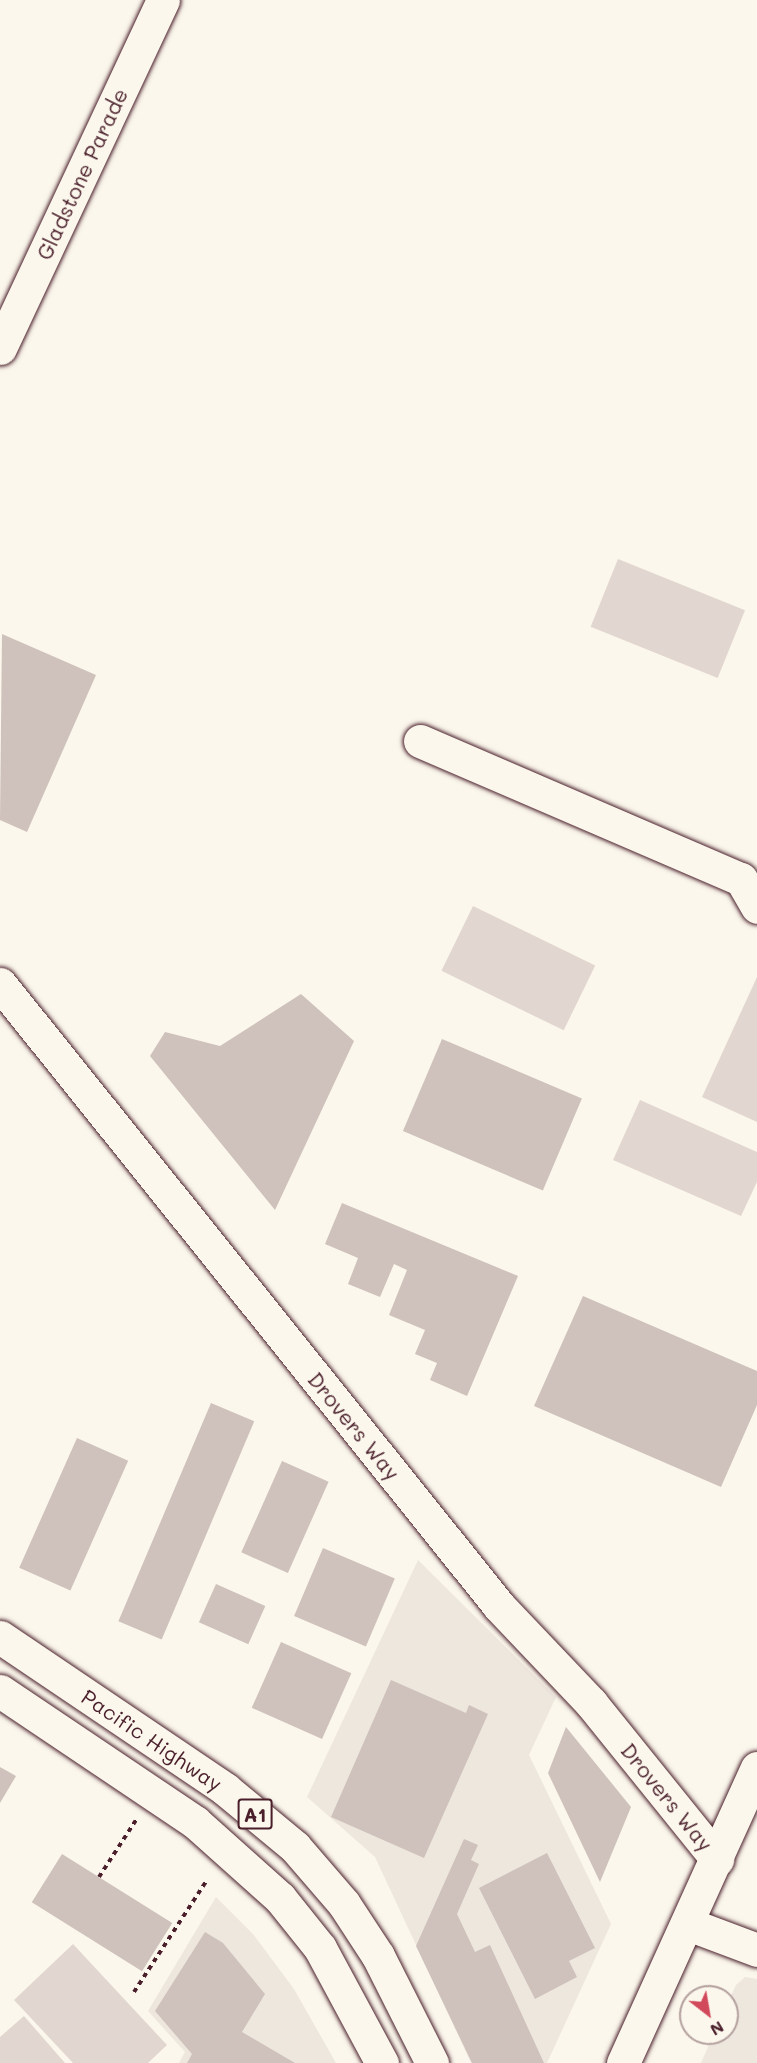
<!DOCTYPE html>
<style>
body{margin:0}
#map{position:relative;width:757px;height:2063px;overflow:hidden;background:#fbf7ec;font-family:Mali,sans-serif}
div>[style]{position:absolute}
.built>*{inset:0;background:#eee7de}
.green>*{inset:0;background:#e2d7d0;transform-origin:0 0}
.building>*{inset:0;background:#cfc2bc;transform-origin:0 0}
.path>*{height:4px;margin-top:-2px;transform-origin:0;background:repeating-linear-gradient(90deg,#4a1f2b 0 4.5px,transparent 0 9px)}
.roads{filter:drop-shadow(0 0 2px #4a1f2b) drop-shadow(0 0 2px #4a1f2b)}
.minor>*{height:33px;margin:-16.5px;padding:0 16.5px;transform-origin:16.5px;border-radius:16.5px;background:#fbf7ec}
.highway>*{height:33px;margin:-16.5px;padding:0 16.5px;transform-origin:16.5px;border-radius:16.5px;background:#fbf7ec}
span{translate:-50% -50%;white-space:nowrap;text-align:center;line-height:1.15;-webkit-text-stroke:4.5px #fbf7ec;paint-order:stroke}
.shield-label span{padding:2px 4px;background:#fbf7ec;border:2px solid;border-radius:4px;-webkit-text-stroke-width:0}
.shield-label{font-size:20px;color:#4a1f2b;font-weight:700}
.street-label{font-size:21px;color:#4a1f2b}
.north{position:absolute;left:679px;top:1985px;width:60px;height:60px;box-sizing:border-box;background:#fbf7ec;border:2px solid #b4a19f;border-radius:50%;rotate:149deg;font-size:16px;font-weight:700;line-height:24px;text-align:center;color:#4a1f2b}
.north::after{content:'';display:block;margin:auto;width:21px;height:27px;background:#d1495b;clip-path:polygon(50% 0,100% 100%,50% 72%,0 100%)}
</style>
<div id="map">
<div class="built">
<div style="clip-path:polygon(418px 1560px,556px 1697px,529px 1755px,611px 1924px,547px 2063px,471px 2063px,375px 1857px,307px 1797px)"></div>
<div style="clip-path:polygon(216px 1897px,253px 1934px,294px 1989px,336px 2063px,179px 2063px,185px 2052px,148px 2011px)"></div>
<div style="clip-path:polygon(745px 1977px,757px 1979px,757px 2063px,701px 2063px,714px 2033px,727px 2033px,727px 2005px,736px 1985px)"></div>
</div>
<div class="green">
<div style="left:618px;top:559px;width:137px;height:73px;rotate:22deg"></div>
<div style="left:473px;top:906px;width:136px;height:72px;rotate:26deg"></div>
<div style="clip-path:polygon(757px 977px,757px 1122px,702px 1097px)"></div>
<div style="clip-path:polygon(640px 1100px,757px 1152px,757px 1182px,741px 1216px,613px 1160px)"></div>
<div style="clip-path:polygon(73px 1944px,167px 2045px,148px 2063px,73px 2063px,14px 2000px)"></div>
<div style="clip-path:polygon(24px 2016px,65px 2063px,0 2063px,0 2037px)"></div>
</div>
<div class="building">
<div style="clip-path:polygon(2px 634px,96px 675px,27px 832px,0 820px)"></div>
<div style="clip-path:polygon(301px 994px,354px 1041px,275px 1210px,150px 1056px,165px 1032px,220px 1046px)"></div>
<div style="left:442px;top:1039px;width:152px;height:100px;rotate:23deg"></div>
<div style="clip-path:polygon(342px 1203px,518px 1276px,467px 1396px,430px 1380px,437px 1363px,415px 1354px,425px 1330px,389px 1315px,407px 1270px,394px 1264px,380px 1297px,348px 1284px,358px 1258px,325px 1244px)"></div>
<div style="clip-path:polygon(583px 1296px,757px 1371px,757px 1405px,721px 1487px,534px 1406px)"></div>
<div style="left:211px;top:1403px;width:47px;height:237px;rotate:23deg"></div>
<div style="left:77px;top:1438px;width:56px;height:142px;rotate:24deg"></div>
<div style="left:282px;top:1461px;width:51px;height:100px;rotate:24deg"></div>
<div style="left:323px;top:1548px;width:78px;height:74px;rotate:23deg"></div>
<div style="left:216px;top:1584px;width:54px;height:42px;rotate:24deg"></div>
<div style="left:281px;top:1642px;width:77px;height:72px;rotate:24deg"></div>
<div style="clip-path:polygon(391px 1680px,466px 1713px,469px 1705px,488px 1714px,424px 1858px,331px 1817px)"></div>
<div style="clip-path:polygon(566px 1727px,631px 1807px,600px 1882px,548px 1773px)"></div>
<div style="clip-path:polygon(0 1767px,16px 1776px,0 1803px)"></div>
<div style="clip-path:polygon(464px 1839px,478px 1845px,471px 1860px,479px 1864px,457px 1914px,475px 1952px,490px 1945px,544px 2063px,472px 2063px,416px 1946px)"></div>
<div style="clip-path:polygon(547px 1853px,595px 1948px,569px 1961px,577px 1977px,535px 1999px,479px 1888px)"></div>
<div style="left:62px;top:1854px;width:130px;height:57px;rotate:32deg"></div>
<div style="clip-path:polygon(205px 1932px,223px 1943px,265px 1994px,242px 2032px,295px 2063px,187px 2063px,192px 2054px,155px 2011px)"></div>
</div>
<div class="path">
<div style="left:99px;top:1877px;width:68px;rotate:-57deg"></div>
<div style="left:134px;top:1992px;width:134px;rotate:-56.9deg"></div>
</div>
<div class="roads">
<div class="minor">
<div style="left:0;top:348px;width:384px;rotate:-64.9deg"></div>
<div style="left:420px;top:741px;width:349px;rotate:23.3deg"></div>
<div style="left:741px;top:879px;width:32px;rotate:60deg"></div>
<div style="left:0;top:984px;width:797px;rotate:51.26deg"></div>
<div style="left:499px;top:1606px;width:134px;rotate:46.5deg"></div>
<div style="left:591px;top:1703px;width:201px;rotate:51.1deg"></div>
<div style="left:688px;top:1924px;width:74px;rotate:20.6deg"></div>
<div style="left:623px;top:2063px;width:324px;rotate:-65.6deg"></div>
</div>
<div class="highway">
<div style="left:0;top:1637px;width:272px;rotate:34deg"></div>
<div style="left:225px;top:1789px;width:91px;rotate:39.6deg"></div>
<div style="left:295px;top:1847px;width:75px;rotate:49.3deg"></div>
<div style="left:344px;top:1904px;width:62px;rotate:56.8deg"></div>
<div style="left:378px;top:1956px;width:120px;rotate:63.2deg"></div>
<div style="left:0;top:1691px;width:235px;rotate:33.9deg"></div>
<div style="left:195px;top:1822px;width:114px;rotate:41.8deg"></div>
<div style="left:280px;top:1898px;width:64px;rotate:51.3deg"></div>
<div style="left:320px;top:1948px;width:131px;rotate:61.7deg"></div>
</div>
</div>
<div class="shield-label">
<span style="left:255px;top:1814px">A1</span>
</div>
<div class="street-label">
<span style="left:82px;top:174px;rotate:-65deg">Gladstone Parade</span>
<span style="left:354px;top:1426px;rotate:51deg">Drovers Way</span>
<span style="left:152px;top:1740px;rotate:34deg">Pacific Highway</span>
<span style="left:667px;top:1797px;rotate:51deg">Drovers Way</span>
</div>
<div class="north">N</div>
</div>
